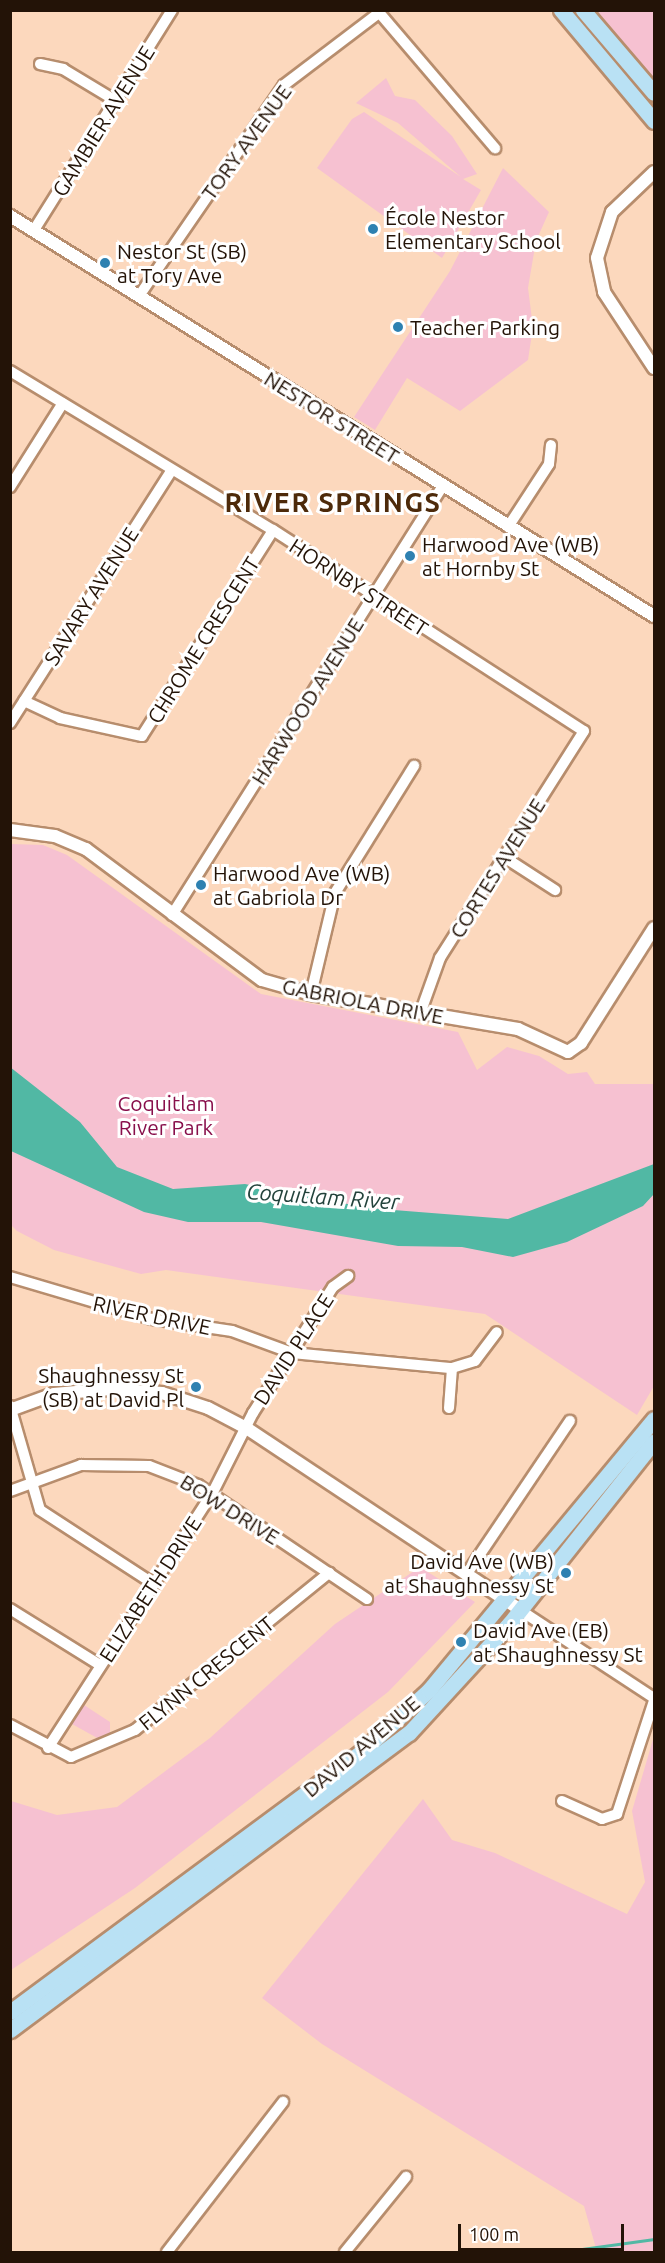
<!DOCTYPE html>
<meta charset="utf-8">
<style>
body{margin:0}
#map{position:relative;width:665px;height:2263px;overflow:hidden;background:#fcd8bd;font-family:Ubuntu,sans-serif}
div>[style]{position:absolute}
.green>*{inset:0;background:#f6c1d1}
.water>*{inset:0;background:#51b8a4}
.stream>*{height:3px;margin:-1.5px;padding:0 1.5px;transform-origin:1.5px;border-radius:1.5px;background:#51b8a4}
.roads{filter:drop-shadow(2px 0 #b78d6d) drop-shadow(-2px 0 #b78d6d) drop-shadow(0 2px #b78d6d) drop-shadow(0 -2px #b78d6d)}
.minor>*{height:10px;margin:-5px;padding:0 5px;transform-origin:5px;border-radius:5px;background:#fff}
.tertiary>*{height:12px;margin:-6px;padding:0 6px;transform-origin:6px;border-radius:6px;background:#fff}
.secondary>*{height:15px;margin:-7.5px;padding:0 7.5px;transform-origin:7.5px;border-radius:7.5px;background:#b9e1f4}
.dots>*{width:16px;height:16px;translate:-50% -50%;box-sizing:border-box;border:3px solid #fff;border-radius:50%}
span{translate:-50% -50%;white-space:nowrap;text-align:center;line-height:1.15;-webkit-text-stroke:6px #fff;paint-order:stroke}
.street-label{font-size:21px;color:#231307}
.poi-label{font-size:21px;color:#231307}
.left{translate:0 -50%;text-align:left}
.right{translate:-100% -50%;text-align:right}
.park-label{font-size:21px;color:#880f4b}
.water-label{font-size:22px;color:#23433c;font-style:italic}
.district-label{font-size:27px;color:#4d2a0a;font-weight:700;letter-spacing:1.5px}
.frame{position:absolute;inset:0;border:12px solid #231307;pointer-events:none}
.scale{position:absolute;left:458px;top:2224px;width:166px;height:27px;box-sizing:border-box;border:3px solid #231307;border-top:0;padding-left:8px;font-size:18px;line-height:21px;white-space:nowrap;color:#231307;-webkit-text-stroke:4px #fff;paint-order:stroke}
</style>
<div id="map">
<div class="green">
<div style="clip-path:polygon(597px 11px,654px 11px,654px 79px)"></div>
<div style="clip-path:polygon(386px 78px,395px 96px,415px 100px,452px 136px,477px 174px,463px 179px,481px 190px,442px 258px,317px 168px,352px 119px,364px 112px,461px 177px,398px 123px,356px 103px)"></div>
<div style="clip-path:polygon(503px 168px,549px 212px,536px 241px,528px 288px,533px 327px,528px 360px,460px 411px,407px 378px,375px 430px,354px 417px,450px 271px)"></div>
<div style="clip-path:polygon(11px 844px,43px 845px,67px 855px,261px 994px,458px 1032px,477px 1070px,507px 1047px,539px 1056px,568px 1074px,587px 1072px,595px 1084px,654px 1084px,654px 1386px,637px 1415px,485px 1314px,166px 1270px,141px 1274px,54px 1250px,17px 1231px,11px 1225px)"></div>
<div style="clip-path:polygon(420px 1567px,475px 1602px,388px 1692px,135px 1888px,11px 1970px,11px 1801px,57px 1815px,117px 1807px,210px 1738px,335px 1624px)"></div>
<div style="clip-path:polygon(84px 1705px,110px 1722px,110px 1734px,99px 1739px,72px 1724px)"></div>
<div style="clip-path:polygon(654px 1736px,654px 2252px,597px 2252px,584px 2206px,322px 2044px,262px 1998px,423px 1799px,452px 1840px,495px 1853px,627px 1914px,645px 1882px,632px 1811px)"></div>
</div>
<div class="water">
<div style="clip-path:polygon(10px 1067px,80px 1122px,117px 1167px,173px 1189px,245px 1184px,368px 1208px,508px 1219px,654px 1164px,654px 1194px,643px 1206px,567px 1242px,513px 1257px,462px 1247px,398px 1246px,261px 1222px,188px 1222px,144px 1212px,11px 1151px)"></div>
</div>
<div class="stream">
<div style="left:582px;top:2249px;width:73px;rotate:-7.9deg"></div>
</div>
<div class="roads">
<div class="minor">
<div style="left:377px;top:10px;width:182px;rotate:49.5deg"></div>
<div style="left:40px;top:64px;width:24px;rotate:12deg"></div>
<div style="left:63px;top:69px;width:62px;rotate:31.1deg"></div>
<div style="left:34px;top:230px;width:260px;rotate:-57.9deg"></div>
<div style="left:139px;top:296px;width:256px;rotate:-55.5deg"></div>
<div style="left:284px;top:85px;width:119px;rotate:-37.2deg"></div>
<div style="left:10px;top:371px;width:307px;rotate:31.2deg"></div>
<div style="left:273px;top:530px;width:370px;rotate:32.9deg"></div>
<div style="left:584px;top:731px;width:269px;rotate:122.4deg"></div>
<div style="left:440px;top:958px;width:56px;rotate:109.7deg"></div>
<div style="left:10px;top:487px;width:99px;rotate:-57.8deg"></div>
<div style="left:508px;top:527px;width:75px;rotate:-56.9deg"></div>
<div style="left:549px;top:464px;width:19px;rotate:-84deg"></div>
<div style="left:24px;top:701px;width:40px;rotate:25deg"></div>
<div style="left:60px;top:718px;width:84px;rotate:12.4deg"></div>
<div style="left:142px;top:736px;width:244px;rotate:-57.5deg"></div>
<div style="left:10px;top:723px;width:300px;rotate:-57.4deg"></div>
<div style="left:504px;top:857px;width:61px;rotate:32.9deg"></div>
<div style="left:172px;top:915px;width:506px;rotate:-57.75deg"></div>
<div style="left:311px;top:994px;width:104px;rotate:-76.6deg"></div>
<div style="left:335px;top:893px;width:150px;rotate:-58.1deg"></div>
<div style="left:10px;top:1277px;width:148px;rotate:16.5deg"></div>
<div style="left:152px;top:1319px;width:81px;rotate:8.5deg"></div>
<div style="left:232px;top:1331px;width:64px;rotate:20.1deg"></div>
<div style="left:292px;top:1353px;width:161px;rotate:5.4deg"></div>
<div style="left:452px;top:1368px;width:24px;rotate:-17deg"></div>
<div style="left:475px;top:1361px;width:36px;rotate:-53deg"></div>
<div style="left:10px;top:1406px;width:108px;rotate:73.9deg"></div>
<div style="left:40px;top:1510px;width:136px;rotate:33deg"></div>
<div style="left:449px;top:1408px;width:40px;rotate:-85.7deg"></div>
<div style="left:10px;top:1491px;width:76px;rotate:-20.1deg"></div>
<div style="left:81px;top:1465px;width:68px;rotate:0.8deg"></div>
<div style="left:149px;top:1466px;width:53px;rotate:21.2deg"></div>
<div style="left:198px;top:1485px;width:204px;rotate:34deg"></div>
<div style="left:466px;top:1575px;width:186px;rotate:-56deg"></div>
<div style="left:10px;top:1609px;width:106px;rotate:31.9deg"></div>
<div style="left:520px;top:1610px;width:160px;rotate:33.3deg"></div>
<div style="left:10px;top:1725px;width:69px;rotate:27.7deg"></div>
<div style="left:71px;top:1757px;width:69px;rotate:-22.9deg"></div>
<div style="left:135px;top:1730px;width:250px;rotate:-39deg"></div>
<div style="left:48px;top:1748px;width:302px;rotate:-57.2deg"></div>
<div style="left:212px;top:1494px;width:91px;rotate:-63.2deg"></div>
<div style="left:253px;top:1413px;width:149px;rotate:-57.6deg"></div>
<div style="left:333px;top:1287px;width:19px;rotate:-36deg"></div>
<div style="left:562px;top:1801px;width:44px;rotate:24.2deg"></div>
<div style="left:602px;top:1819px;width:16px;rotate:-18deg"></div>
<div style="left:617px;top:1814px;width:119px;rotate:-71.9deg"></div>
<div style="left:167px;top:2252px;width:190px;rotate:-52.3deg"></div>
<div style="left:345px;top:2252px;width:97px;rotate:-50.9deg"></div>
</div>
<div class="tertiary">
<div style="left:654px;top:172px;width:58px;rotate:136.4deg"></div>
<div style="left:612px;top:212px;width:48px;rotate:108.1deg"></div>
<div style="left:597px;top:258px;width:35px;rotate:78deg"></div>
<div style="left:604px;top:292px;width:91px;rotate:56.7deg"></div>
<div style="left:10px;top:216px;width:758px;rotate:31.85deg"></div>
<div style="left:10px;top:830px;width:45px;rotate:7.6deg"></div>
<div style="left:55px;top:836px;width:34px;rotate:23deg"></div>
<div style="left:86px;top:849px;width:219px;rotate:36.7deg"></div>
<div style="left:262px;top:980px;width:51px;rotate:15.9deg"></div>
<div style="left:311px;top:994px;width:210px;rotate:9.6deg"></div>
<div style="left:518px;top:1029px;width:55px;rotate:24.7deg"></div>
<div style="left:568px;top:1052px;width:16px;rotate:-35deg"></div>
<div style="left:581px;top:1043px;width:136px;rotate:-57.6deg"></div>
<div style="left:10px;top:1410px;width:47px;rotate:-20deg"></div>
<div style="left:54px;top:1394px;width:56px;rotate:-5.1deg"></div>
<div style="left:110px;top:1389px;width:52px;rotate:4.4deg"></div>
<div style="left:162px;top:1393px;width:48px;rotate:18.1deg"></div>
<div style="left:208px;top:1408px;width:45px;rotate:27.7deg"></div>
<div style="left:248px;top:1429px;width:327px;rotate:33.6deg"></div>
</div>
<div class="secondary">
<div style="left:561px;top:10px;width:145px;rotate:50deg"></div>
<div style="left:583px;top:10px;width:109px;rotate:49.5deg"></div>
<div style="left:10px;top:2012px;width:435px;rotate:-36.5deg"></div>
<div style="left:360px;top:1753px;width:93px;rotate:-42.4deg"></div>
<div style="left:429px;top:1690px;width:352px;rotate:-50.3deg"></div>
<div style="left:10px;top:2030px;width:497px;rotate:-36.7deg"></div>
<div style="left:409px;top:1733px;width:148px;rotate:-47.5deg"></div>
<div style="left:509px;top:1624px;width:233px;rotate:-51.6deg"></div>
</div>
</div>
<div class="dots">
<div style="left:373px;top:229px;background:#2e81b1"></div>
<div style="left:105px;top:263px;background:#2e81b1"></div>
<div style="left:398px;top:327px;background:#2e81b1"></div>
<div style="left:410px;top:556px;background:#2e81b1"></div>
<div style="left:201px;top:885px;background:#2e81b1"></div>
<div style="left:196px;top:1387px;background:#2e81b1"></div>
<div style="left:566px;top:1573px;background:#2e81b1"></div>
<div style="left:461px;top:1642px;background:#2e81b1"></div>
</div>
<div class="street-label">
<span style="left:103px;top:121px;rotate:-58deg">GAMBIER AVENUE</span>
<span style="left:246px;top:142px;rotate:-54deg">TORY AVENUE</span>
<span style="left:332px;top:417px;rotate:32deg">NESTOR STREET</span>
<span style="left:359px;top:587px;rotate:33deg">HORNBY STREET</span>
<span style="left:91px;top:596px;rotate:-58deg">SAVARY AVENUE</span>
<span style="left:203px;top:640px;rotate:-58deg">CHROME CRESCENT</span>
<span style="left:307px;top:701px;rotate:-58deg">HARWOOD AVENUE</span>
<span style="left:497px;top:868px;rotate:-58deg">CORTES AVENUE</span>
<span style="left:363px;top:1001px;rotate:11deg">GABRIOLA DRIVE</span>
<span style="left:152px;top:1315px;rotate:12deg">RIVER DRIVE</span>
<span style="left:293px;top:1349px;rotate:-57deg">DAVID PLACE</span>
<span style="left:230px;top:1509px;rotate:32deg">BOW DRIVE</span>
<span style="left:150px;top:1589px;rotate:-57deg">ELIZABETH DRIVE</span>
<span style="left:206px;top:1673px;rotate:-39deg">FLYNN CRESCENT</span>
<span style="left:361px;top:1746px;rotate:-40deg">DAVID AVENUE</span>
</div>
<div class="poi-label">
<span class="left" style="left:385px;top:229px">École Nestor<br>Elementary School</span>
<span class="left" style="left:117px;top:263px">Nestor St (SB)<br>at Tory Ave</span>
<span class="left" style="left:410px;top:327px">Teacher Parking</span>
<span class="left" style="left:422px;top:556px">Harwood Ave (WB)<br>at Hornby St</span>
<span class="left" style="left:213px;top:885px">Harwood Ave (WB)<br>at Gabriola Dr</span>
<span class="right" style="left:184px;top:1387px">Shaughnessy St<br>(SB) at David Pl</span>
<span class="right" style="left:554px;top:1573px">David Ave (WB)<br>at Shaughnessy St</span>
<span class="left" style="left:473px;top:1642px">David Ave (EB)<br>at Shaughnessy St</span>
</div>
<div class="park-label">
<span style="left:166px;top:1115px">Coquitlam<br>River Park</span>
</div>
<div class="water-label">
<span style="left:323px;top:1196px;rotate:4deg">Coquitlam River</span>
</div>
<div class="district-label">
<span style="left:333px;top:503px">RIVER SPRINGS</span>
</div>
<div class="frame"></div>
<div class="scale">100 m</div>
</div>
